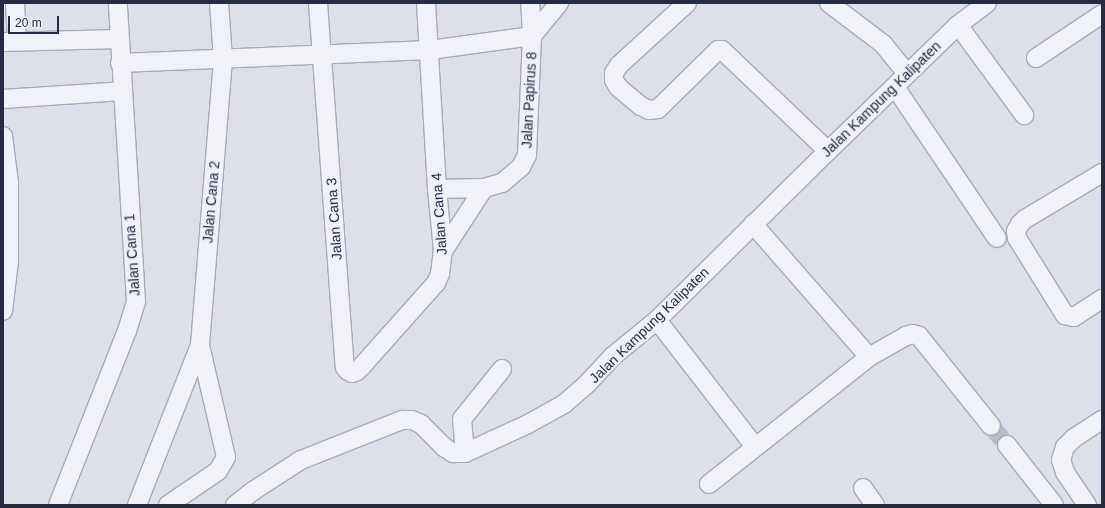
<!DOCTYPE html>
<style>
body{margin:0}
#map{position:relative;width:1105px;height:508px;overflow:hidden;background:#dee0e9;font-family:Arial,sans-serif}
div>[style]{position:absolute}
.minor-tunnel>*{height:18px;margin-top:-9px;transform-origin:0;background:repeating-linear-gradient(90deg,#b9bcc7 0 18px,transparent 0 27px)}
.roads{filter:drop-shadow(1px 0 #a7aab7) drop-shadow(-1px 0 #a7aab7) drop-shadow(0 1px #a7aab7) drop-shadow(0 -1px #a7aab7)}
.minor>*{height:18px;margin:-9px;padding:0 9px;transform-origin:9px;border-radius:9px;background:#f1f2f7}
span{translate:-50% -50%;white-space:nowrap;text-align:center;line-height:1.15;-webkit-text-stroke:4px #edeff6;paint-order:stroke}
.street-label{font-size:14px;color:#262b41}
.frame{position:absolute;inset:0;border:4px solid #262b41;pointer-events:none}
.scale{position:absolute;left:8px;top:16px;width:51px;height:18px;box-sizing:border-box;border:2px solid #262b41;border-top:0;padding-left:5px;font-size:12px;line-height:14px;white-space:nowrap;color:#262b41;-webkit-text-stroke:3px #edeff6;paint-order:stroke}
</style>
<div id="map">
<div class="minor-tunnel">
<div style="left:991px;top:426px;width:25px;rotate:50deg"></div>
</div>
<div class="roads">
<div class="minor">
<div style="left:15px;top:3px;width:38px;rotate:87deg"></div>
<div style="left:318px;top:3px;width:365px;rotate:85.8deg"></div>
<div style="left:345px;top:367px;width:4px;rotate:56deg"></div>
<div style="left:347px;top:370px;width:6px;rotate:31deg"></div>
<div style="left:352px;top:373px;width:5px;rotate:-22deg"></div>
<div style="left:357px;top:371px;width:7px;rotate:-45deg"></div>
<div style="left:362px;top:366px;width:111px;rotate:-48.3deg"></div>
<div style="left:436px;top:283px;width:10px;rotate:-66deg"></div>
<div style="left:440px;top:274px;width:23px;rotate:-83deg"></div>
<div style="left:443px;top:251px;width:62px;rotate:-95.5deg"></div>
<div style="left:437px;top:189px;width:186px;rotate:-93.4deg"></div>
<div style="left:687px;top:3px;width:92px;rotate:137.6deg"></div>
<div style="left:619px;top:65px;width:9px;rotate:122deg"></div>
<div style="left:614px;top:73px;width:7px;rotate:90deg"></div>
<div style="left:614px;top:80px;width:8px;rotate:60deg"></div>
<div style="left:618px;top:87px;width:30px;rotate:40deg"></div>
<div style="left:641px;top:106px;width:9px;rotate:27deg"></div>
<div style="left:649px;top:110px;width:9px;rotate:-6deg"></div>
<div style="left:658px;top:109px;width:84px;rotate:-44.5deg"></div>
<div style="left:718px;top:50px;width:4px"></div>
<div style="left:722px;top:50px;width:146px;rotate:43.6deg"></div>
<div style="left:829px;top:3px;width:68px;rotate:37.2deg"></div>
<div style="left:883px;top:44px;width:38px;rotate:51deg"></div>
<div style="left:958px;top:25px;width:112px;rotate:53.7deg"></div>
<div style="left:532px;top:36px;width:43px;rotate:-50.7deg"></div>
<div style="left:3px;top:42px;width:116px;rotate:-1.5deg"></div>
<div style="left:1036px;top:58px;width:79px;rotate:-33.7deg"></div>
<div style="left:120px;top:63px;width:310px;rotate:-2.4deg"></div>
<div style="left:430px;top:50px;width:103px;rotate:-7.8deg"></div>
<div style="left:895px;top:87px;width:182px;rotate:56deg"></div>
<div style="left:3px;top:99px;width:119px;rotate:-3.8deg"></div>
<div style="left:3px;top:136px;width:47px;rotate:82.7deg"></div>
<div style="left:9px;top:183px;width:78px;rotate:90deg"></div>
<div style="left:9px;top:261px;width:50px;rotate:96.8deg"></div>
<div style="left:1102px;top:173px;width:90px;rotate:149.1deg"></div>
<div style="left:1025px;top:219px;width:7px;rotate:135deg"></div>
<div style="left:1020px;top:224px;width:8px;rotate:120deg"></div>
<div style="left:1016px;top:231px;width:7px;rotate:82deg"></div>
<div style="left:1017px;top:238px;width:91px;rotate:58.1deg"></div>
<div style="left:1065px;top:315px;width:9px;rotate:13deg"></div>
<div style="left:1074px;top:317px;width:33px;rotate:-33deg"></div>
<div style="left:437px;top:189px;width:47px;rotate:-1.2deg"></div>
<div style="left:484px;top:188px;width:19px;rotate:-16deg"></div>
<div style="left:502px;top:183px;width:25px;rotate:-40deg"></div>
<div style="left:521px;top:167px;width:13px;rotate:-63deg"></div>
<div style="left:527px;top:155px;width:119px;rotate:-87.6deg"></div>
<div style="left:532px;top:36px;width:33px;rotate:-93deg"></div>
<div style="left:753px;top:224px;width:176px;rotate:48.9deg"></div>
<div style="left:443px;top:251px;width:75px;rotate:-56.9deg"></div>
<div style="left:657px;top:320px;width:160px;rotate:52.3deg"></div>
<div style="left:1007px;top:445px;width:76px;rotate:51.9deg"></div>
<div style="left:465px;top:453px;width:34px;rotate:-95deg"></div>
<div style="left:462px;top:419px;width:64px;rotate:-51.3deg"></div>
<div style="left:709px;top:484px;width:204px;rotate:-38.4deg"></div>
<div style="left:869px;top:357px;width:43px;rotate:-29.6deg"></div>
<div style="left:906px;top:336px;width:7px;rotate:-16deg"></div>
<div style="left:913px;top:334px;width:6px;rotate:18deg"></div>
<div style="left:919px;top:336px;width:115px;rotate:51.3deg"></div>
<div style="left:863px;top:488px;width:21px;rotate:55deg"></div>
<div style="left:58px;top:505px;width:187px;rotate:-68.4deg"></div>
<div style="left:127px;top:331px;width:31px;rotate:-73deg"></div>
<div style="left:136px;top:301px;width:299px;rotate:-93.5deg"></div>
<div style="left:137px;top:505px;width:172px;rotate:-68.5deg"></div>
<div style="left:168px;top:505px;width:60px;rotate:-34.2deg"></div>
<div style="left:218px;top:471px;width:16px;rotate:-60deg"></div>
<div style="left:226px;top:457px;width:115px;rotate:-103.1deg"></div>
<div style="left:200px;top:345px;width:287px;rotate:-85.4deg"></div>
<div style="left:223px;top:59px;width:56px;rotate:-94.1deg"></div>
<div style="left:235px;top:505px;width:23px;rotate:-38deg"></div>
<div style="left:253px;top:491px;width:57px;rotate:-32.9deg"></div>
<div style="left:301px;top:460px;width:109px;rotate:-21.6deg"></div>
<div style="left:402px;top:420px;width:10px"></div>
<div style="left:412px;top:420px;width:10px;rotate:24deg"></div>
<div style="left:421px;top:424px;width:33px;rotate:45deg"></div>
<div style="left:444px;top:447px;width:11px;rotate:34deg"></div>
<div style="left:453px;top:453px;width:12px"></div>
<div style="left:465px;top:453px;width:69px;rotate:-24.7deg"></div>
<div style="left:528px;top:424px;width:41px;rotate:-29.1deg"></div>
<div style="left:564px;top:404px;width:29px;rotate:-41deg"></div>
<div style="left:586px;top:385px;width:40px;rotate:-47deg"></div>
<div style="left:613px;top:356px;width:57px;rotate:-39.3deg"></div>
<div style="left:657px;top:320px;width:240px;rotate:-44.7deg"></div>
<div style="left:828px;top:151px;width:181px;rotate:-44.1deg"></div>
<div style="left:958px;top:25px;width:36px;rotate:-37deg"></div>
<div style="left:1087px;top:505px;width:40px;rotate:-124deg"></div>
<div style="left:1065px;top:472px;width:13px;rotate:-108deg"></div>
<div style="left:1061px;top:460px;width:14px;rotate:-73deg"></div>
<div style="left:1065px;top:447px;width:13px;rotate:-45deg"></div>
<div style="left:1074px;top:438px;width:33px;rotate:-33deg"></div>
</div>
</div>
<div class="street-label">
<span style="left:881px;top:99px;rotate:-44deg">Jalan Kampung Kalipaten</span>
<span style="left:529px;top:100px;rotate:-87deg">Jalan Papirus 8</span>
<span style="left:211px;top:202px;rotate:-85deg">Jalan Cana 2</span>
<span style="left:439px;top:214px;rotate:-94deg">Jalan Cana 4</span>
<span style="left:334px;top:219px;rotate:-94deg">Jalan Cana 3</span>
<span style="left:132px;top:255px;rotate:-94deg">Jalan Cana 1</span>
<span style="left:649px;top:325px;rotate:-44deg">Jalan Kampung Kalipaten</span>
</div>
<div class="frame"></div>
<div class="scale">20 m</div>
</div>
